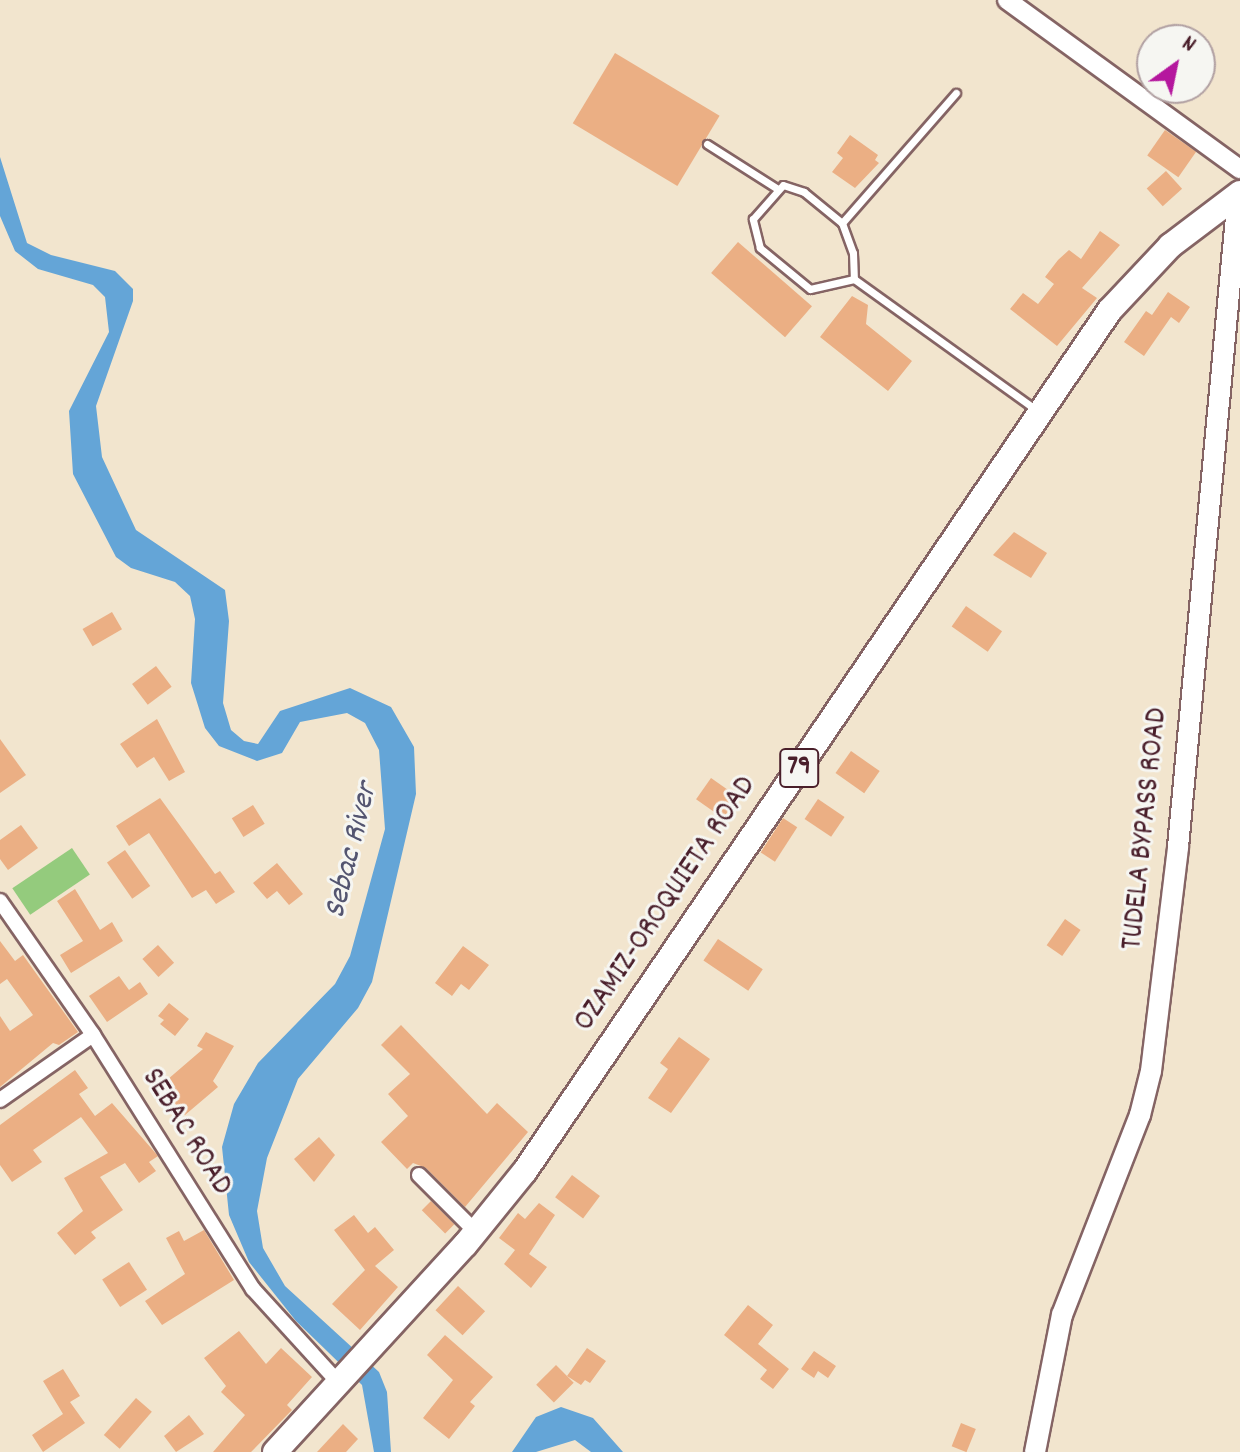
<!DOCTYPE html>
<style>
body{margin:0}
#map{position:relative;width:1240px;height:1452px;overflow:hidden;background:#f2e5ce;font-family:Dekko,sans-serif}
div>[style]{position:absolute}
.green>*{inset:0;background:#94cb7d;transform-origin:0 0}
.water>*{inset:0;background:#64a5d7}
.building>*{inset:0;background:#ebaf84;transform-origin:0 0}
.roads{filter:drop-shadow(2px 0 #856464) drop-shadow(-2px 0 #856464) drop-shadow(0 2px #856464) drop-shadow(0 -2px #856464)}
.service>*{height:7px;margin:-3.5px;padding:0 3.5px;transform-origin:3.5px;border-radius:3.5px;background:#fff}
.minor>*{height:14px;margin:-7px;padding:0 7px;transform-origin:7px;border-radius:7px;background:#fff}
.tertiary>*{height:18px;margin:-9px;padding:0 9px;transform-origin:9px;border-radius:9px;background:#fff}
.secondary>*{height:20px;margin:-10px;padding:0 10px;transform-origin:10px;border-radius:10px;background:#fff}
.trunk>*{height:24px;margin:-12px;padding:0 12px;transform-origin:12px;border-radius:12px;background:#fff}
span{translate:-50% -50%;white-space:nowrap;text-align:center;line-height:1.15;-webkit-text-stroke:6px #f6f6f2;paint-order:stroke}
.shield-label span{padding:2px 6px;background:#f6f6f2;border:2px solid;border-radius:6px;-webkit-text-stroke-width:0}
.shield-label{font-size:28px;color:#4a1f2b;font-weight:700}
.street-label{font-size:30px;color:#4a1f2b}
.water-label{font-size:32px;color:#545570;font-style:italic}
.north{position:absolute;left:1136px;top:24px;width:80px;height:80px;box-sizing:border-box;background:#f6f6f2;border:2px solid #b1a0a2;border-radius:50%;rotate:33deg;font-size:22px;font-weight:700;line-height:32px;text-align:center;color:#4a1f2b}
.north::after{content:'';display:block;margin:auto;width:28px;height:36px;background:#b5179e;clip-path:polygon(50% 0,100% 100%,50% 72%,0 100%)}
</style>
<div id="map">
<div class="green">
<div style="left:72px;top:848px;width:32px;height:72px;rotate:56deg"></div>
</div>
<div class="water">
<div style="clip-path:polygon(0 157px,27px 243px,51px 255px,115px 271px,133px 289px,133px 301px,96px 406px,102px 457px,136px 530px,225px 590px,229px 621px,223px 703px,231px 730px,244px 741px,258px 744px,280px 711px,350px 688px,391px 707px,414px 747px,416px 794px,372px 982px,358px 1008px,298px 1079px,267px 1158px,257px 1211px,263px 1248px,285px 1286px,379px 1372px,387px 1392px,391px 1452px,374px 1452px,362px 1385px,296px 1321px,249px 1262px,229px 1215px,222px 1147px,234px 1104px,258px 1063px,335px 984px,350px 956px,385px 829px,379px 750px,365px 723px,347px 713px,300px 722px,282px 753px,257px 761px,219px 746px,205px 728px,191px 683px,195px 619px,190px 596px,175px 582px,131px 568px,116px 557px,73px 474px,69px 411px,109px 332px,105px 297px,93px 285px,38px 269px,15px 251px,0 216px)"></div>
<div style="clip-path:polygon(561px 1407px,593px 1418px,623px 1452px,591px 1452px,575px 1440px,536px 1452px,512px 1452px,536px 1417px)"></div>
</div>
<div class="building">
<div style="left:615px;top:53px;width:122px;height:82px;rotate:31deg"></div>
<div style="left:1165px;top:130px;width:38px;height:31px;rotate:35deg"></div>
<div style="clip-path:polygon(850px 135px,878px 155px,875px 160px,879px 163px,855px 188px,832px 172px,843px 158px,837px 153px)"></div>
<div style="left:1166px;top:171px;width:24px;height:26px;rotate:48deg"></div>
<div style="clip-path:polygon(1100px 231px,1120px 245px,1082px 288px,1097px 298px,1057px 346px,1010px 309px,1023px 293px,1038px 304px,1054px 284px,1045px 277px,1058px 260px,1069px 250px,1081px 259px)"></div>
<div style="left:738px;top:242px;width:98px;height:41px;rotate:41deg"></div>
<div style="clip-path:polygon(1168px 292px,1190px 307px,1179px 323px,1171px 317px,1144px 356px,1124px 342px,1146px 311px,1152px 315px)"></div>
<div style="clip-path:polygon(852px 296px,868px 305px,866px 324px,912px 361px,888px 391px,820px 337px)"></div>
<div style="clip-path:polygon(1014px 532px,1047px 553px,1031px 578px,993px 555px)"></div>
<div style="left:966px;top:606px;width:44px;height:25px;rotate:35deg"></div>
<div style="left:112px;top:612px;width:20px;height:34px;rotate:60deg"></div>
<div style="left:156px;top:666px;width:26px;height:30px;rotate:53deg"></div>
<div style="clip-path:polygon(157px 719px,185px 772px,169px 781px,154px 757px,137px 768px,120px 744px)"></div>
<div style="clip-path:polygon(0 739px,26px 775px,0 793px)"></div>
<div style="left:851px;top:751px;width:35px;height:27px;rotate:35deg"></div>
<div style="left:711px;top:778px;width:33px;height:26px;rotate:35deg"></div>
<div style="clip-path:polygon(160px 798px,215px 874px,220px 871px,235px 892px,216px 904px,206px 890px,192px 898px,149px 833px,129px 846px,116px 826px)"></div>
<div style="left:818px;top:799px;width:32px;height:24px;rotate:34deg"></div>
<div style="left:253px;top:805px;width:22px;height:25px;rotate:58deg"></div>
<div style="left:783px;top:818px;width:17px;height:41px;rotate:33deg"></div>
<div style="clip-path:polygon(21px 825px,38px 848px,8px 870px,0 859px,0 840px)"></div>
<div style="left:125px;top:850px;width:44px;height:22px;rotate:55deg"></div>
<div style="clip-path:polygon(277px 863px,303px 894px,289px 905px,277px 891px,267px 899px,253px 883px)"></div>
<div style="clip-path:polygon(75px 889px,100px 930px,112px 922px,123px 941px,71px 973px,60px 955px,83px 941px,57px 901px)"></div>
<div style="left:1065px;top:919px;width:19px;height:32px;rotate:35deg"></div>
<div style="left:718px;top:939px;width:54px;height:26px;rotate:34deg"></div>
<div style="clip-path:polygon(0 941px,15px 961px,23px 955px,78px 1032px,59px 1045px,53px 1043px,0 1087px,0 1016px,10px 1031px,33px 1015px,7px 979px,0 984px)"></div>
<div style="left:158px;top:945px;width:24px;height:21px;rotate:48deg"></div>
<div style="clip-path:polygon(463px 946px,489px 965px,469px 990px,461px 984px,452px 996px,435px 983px)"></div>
<div style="clip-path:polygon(119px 976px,129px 990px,140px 982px,148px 994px,107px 1022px,89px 996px)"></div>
<div style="clip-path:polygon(169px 1003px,189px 1019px,175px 1036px,160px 1024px,164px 1020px,158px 1016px)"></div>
<div style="clip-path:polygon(401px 1025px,487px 1114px,497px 1103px,528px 1132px,465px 1207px,426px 1168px,413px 1163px,407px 1169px,381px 1142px,408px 1116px,388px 1094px,410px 1074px,381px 1045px)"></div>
<div style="clip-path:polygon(206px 1032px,234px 1046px,213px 1081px,218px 1087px,185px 1115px,160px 1086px,203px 1049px,197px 1046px)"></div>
<div style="clip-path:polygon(679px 1037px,710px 1059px,671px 1113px,648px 1098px,668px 1069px,660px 1063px)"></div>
<div style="clip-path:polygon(75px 1070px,88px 1088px,79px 1094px,95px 1116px,112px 1103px,158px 1156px,149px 1162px,156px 1171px,139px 1183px,125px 1163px,100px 1177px,123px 1210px,91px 1232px,96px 1238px,75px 1255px,57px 1233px,83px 1211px,64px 1178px,108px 1153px,81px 1117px,33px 1150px,42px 1162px,12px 1182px,0 1165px,0 1125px)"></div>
<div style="clip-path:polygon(319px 1137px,335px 1155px,314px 1182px,294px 1159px)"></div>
<div style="left:572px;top:1175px;width:35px;height:28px;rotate:37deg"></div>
<div style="left:431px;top:1201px;width:33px;height:13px;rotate:45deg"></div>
<div style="clip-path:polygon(539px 1203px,555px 1215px,529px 1254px,547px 1267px,531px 1288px,504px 1264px,515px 1250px,499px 1238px,518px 1213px,525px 1219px)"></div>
<div style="clip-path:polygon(354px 1215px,368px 1233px,375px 1227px,394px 1250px,375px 1266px,398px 1287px,360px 1330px,332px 1304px,365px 1270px,334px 1230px)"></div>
<div style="clip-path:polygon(204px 1230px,234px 1280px,162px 1325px,145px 1301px,185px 1274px,166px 1238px,179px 1231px,184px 1241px)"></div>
<div style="left:129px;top:1262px;width:33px;height:32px;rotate:57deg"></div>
<div style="left:458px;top:1286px;width:37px;height:33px;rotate:43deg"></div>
<div style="clip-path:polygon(748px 1305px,773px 1325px,758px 1344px,789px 1369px,773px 1389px,760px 1379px,767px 1370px,724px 1335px)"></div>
<div style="clip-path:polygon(239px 1331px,266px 1364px,281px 1348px,312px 1377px,287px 1405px,292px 1410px,251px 1452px,213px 1452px,245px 1415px,221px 1392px,226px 1386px,204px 1358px)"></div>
<div style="clip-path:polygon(445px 1335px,493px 1377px,470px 1402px,475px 1406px,449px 1439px,423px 1418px,453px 1380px,427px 1355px)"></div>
<div style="clip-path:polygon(587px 1348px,606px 1361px,590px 1383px,585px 1380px,581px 1385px,567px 1376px)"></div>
<div style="clip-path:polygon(814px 1351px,836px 1366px,828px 1378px,818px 1371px,814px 1378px,801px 1369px)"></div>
<div style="left:556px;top:1365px;width:25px;height:28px;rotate:45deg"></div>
<div style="clip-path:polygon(63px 1369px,80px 1396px,70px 1402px,85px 1423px,43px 1452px,32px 1435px,63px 1414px,43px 1381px)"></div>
<div style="left:136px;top:1398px;width:21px;height:49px;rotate:41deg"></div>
<div style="clip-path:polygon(189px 1415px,204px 1434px,176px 1452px,164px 1436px)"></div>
<div style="left:961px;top:1423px;width:16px;height:25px;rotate:22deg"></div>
<div style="clip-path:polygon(343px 1424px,358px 1439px,346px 1452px,317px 1452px)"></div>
</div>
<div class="roads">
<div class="service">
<div style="left:707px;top:144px;width:82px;rotate:32.5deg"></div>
<div style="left:783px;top:185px;width:22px;rotate:18deg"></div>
<div style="left:804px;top:192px;width:49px;rotate:39.2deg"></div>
<div style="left:842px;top:223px;width:32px;rotate:70deg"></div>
<div style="left:853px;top:253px;width:26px;rotate:88deg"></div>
<div style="left:854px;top:279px;width:45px;rotate:167.2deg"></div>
<div style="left:810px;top:289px;width:65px;rotate:-140.6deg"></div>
<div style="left:760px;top:248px;width:30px;rotate:-104deg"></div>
<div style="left:753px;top:219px;width:45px;rotate:-48.6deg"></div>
<div style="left:842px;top:223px;width:173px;rotate:-48.8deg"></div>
<div style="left:854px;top:279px;width:226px;rotate:35.7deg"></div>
</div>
<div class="minor">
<div style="left:0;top:901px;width:163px;rotate:55.2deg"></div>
<div style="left:93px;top:1035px;width:300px;rotate:57.8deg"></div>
<div style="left:253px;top:1289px;width:126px;rotate:47.6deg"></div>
<div style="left:0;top:1100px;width:113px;rotate:-35deg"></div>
<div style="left:419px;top:1175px;width:81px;rotate:45deg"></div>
</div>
<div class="tertiary">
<div style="left:1007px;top:0;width:288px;rotate:36deg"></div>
</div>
<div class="secondary">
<div style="left:1035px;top:1452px;width:140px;rotate:-78.9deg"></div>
<div style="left:1062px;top:1315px;width:215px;rotate:-68.7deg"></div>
<div style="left:1140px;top:1115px;width:45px;rotate:-76deg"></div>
<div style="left:1151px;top:1071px;width:226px;rotate:-83.1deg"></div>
<div style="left:1178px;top:847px;width:655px;rotate:-84.74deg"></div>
</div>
<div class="trunk">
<div style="left:275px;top:1452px;width:281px;rotate:-47.5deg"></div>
<div style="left:465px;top:1245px;width:95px;rotate:-51deg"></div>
<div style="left:525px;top:1171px;width:1041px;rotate:-55.81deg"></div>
<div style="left:1110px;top:310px;width:88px;rotate:-46.8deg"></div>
<div style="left:1170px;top:246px;width:88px;rotate:-37.1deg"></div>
</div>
</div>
<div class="shield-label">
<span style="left:799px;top:768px">79</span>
</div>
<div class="street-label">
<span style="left:1147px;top:829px;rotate:-84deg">TUDELA BYPASS ROAD</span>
<span style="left:667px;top:905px;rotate:-56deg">OZAMIZ-OROQUIETA ROAD</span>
<span style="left:185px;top:1133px;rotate:58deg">SEBAC ROAD</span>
</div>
<div class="water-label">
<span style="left:353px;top:851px;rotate:-76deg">Sebac River</span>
</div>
<div class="north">N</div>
</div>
